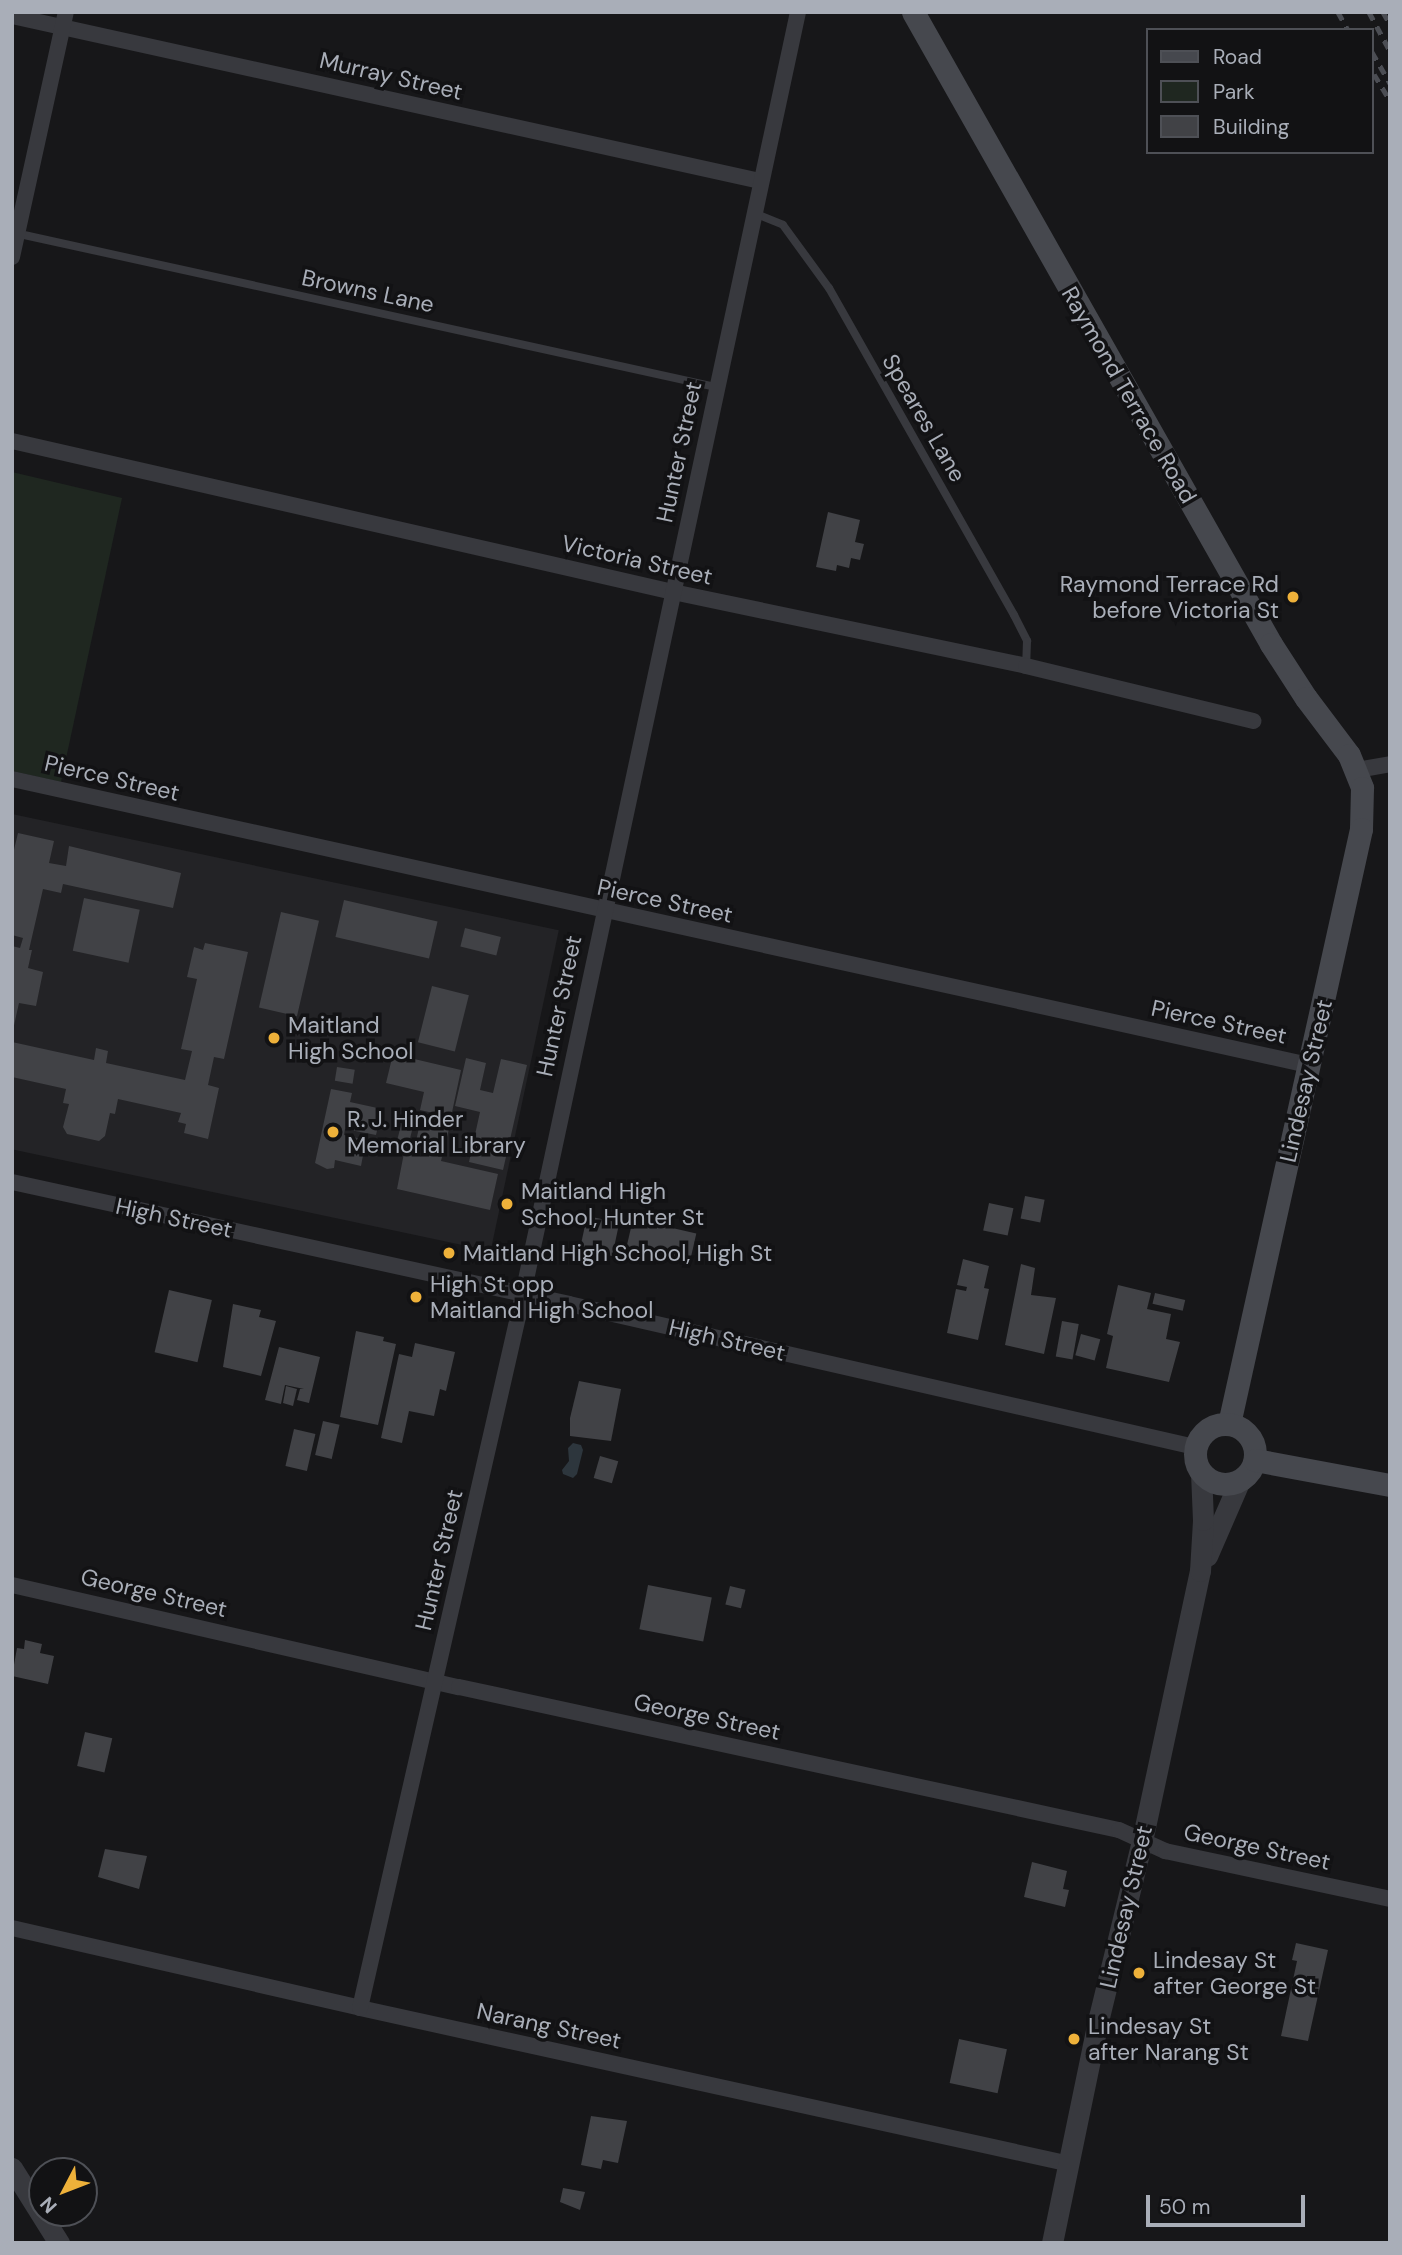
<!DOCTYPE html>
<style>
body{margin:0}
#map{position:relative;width:1402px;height:2255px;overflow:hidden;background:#171719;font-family:"DM Sans",sans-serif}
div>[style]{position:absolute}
.built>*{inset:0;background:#232326;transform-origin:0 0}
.green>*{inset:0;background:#1f2720}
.water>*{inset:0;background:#2d363d}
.building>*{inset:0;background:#414246;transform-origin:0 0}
.service>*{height:8px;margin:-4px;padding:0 4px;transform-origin:4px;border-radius:4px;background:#38393e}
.minor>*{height:16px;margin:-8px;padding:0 8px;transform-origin:8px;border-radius:8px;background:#38393e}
.tertiary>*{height:21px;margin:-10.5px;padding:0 10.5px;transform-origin:10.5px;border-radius:10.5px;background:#38393e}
.secondary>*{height:23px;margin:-11.5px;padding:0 11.5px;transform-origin:11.5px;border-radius:11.5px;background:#46484e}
.secondary>.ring{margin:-11.5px;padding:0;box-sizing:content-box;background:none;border:23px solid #46484e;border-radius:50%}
.rail>*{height:5px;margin-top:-2.5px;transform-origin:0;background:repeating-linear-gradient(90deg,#4b4d53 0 9px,transparent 0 16px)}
.dots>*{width:19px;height:19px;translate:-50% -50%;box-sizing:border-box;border:4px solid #121214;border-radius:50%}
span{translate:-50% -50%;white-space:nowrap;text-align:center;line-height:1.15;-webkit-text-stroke:7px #121214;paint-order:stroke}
.street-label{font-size:23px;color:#a9aeb8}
.poi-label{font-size:23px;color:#a9aeb8}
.right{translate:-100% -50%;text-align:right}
.left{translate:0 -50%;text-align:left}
.frame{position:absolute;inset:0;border:14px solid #a9aeb8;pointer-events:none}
.legend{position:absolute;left:1146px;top:28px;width:228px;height:126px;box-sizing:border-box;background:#121214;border:2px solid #4e5056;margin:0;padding:9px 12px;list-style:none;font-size:21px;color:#a9aeb8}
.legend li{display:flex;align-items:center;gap:14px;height:35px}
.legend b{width:35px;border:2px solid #4e5056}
.north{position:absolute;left:28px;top:2157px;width:70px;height:70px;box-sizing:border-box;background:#121214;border:2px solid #4e5056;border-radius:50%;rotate:228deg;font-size:19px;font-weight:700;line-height:28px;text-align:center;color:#a9aeb8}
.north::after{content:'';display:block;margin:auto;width:24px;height:32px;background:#eeb13a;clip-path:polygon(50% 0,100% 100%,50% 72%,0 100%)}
.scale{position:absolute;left:1146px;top:2195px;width:159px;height:32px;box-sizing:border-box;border:4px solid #a9aeb8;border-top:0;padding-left:9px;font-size:21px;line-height:24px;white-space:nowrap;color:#a9aeb8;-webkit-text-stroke:5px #121214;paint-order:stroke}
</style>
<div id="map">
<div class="built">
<div style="left:12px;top:814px;width:559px;height:328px;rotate:12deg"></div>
</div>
<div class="green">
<div style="clip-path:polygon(12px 472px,122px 498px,61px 782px,12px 771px)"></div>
</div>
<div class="water">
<div style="clip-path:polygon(573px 1443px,581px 1445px,583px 1450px,577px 1474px,573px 1478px,563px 1474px,562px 1470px,569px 1461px,568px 1448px)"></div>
</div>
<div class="building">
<div style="clip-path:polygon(828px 512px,860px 520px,855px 542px,864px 544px,860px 560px,851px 558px,849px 568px,837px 565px,836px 571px,816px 567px)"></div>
<div style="clip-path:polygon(18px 833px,54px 841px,49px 863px,66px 866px,69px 846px,181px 873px,173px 908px,63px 884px,61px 893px,43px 889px,29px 950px,32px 950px,28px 968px,43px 972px,36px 1006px,19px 1003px,13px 1030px,12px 946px,20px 948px,23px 938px,12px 935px,12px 858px)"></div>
<div style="left:84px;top:898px;width:57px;height:54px;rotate:12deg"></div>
<div style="left:344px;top:900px;width:96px;height:38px;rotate:13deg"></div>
<div style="left:281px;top:912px;width:39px;height:98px;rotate:13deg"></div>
<div style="left:465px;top:928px;width:37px;height:19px;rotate:14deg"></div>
<div style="clip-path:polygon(205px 943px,248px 952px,224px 1059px,214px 1057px,208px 1085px,219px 1088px,208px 1139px,184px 1133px,186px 1124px,178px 1122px,181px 1113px,118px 1099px,115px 1114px,110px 1113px,105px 1136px,99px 1141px,67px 1134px,63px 1127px,69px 1104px,63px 1103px,66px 1089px,12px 1077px,12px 1042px,94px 1060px,96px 1048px,108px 1051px,106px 1063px,185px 1080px,192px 1051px,181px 1049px,197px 979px,187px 977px,194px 947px,203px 950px)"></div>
<div style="left:432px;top:986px;width:38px;height:58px;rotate:14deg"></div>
<div style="clip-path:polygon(393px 1054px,461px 1070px,451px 1117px,420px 1110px,424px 1092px,386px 1083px)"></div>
<div style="clip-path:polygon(466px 1058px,486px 1063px,480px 1090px,493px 1093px,501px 1059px,527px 1065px,503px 1170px,469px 1162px,480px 1112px,455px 1106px)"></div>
<div style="left:337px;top:1067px;width:18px;height:14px;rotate:9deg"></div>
<div style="clip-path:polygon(331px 1089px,352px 1093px,350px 1102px,382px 1109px,376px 1135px,345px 1129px,344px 1135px,366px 1140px,361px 1166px,335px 1160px,334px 1168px,327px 1169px,315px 1163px)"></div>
<div style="left:402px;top:1121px;width:12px;height:25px;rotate:14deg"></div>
<div style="clip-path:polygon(420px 1123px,449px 1129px,441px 1161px,498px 1174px,490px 1210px,397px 1189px,404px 1153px,413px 1155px)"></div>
<div style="left:1025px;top:1196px;width:20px;height:23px;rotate:11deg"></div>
<div style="left:989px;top:1203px;width:25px;height:28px;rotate:12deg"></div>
<div style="left:587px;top:1216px;width:33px;height:34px;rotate:12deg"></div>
<div style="left:633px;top:1219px;width:65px;height:28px;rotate:13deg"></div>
<div style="clip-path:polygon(963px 1259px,989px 1266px,984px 1288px,989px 1289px,978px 1340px,947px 1333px,956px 1289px,966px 1291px,967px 1287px,957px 1285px)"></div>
<div style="clip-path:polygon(1021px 1264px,1035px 1268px,1031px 1295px,1056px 1298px,1044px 1354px,1005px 1345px)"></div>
<div style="clip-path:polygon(1118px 1285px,1151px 1293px,1147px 1309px,1171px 1314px,1166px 1339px,1180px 1342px,1169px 1382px,1106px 1368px,1113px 1336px,1107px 1334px)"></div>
<div style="left:169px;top:1290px;width:44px;height:64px;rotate:13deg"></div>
<div style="left:1155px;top:1293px;width:31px;height:11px;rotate:13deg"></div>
<div style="clip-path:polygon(233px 1304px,261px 1310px,259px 1317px,276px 1321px,261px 1376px,223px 1367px)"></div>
<div style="left:1062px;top:1321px;width:17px;height:36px;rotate:10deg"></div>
<div style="clip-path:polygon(356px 1331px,384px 1337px,383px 1341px,396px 1344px,378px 1425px,340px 1417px)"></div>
<div style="left:1081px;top:1334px;width:20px;height:22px;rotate:15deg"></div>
<div style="clip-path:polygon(415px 1343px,455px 1352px,446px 1391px,440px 1389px,434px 1416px,409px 1411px,402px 1443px,381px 1438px,399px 1354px,412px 1357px)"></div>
<div style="clip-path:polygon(279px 1347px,320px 1357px,309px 1403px,297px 1400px,300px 1389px,304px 1389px,285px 1385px,281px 1404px,265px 1400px)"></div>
<div style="clip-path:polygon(579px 1381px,621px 1389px,611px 1441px,570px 1436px,570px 1418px)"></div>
<div style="clip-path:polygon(286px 1386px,297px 1389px,293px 1406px,283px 1403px)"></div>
<div style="left:323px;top:1421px;width:17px;height:35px;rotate:13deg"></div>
<div style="left:294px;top:1429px;width:22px;height:38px;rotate:13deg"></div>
<div style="left:600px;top:1456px;width:19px;height:23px;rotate:16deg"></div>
<div style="left:648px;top:1585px;width:65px;height:45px;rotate:11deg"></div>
<div style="left:730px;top:1586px;width:16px;height:19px;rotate:14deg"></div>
<div style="clip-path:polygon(25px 1640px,42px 1644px,40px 1653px,54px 1656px,48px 1684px,12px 1676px,17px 1648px,24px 1649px)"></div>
<div style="left:85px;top:1732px;width:28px;height:35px;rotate:13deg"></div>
<div style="clip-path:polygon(105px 1849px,147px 1856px,139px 1889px,98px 1877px)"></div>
<div style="clip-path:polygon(1032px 1862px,1067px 1871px,1063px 1889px,1069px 1890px,1065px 1907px,1024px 1897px)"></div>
<div style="clip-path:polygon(1296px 1943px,1328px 1950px,1308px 2041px,1281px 2036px,1297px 1961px,1292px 1960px)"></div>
<div style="left:959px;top:2039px;width:49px;height:45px;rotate:12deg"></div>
<div style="clip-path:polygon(591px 2116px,627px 2121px,618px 2163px,603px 2160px,601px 2169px,581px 2165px)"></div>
<div style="clip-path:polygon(563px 2188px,585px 2192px,580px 2210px,560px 2202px)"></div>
</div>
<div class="service">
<div style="left:754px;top:213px;width:31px;rotate:22deg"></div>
<div style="left:783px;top:225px;width:78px;rotate:53.9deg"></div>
<div style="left:829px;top:288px;width:376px;rotate:60.5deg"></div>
<div style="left:1014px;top:615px;width:29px;rotate:63deg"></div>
<div style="left:1027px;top:641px;width:25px;rotate:92deg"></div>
<div style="left:15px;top:233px;width:718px;rotate:12.39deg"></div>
</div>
<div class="minor">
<div style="left:12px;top:16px;width:766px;rotate:12.44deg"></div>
<div style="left:12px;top:257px;width:251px;rotate:-77.6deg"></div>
<div style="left:12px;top:441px;width:678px;rotate:12.87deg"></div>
<div style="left:673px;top:592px;width:361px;rotate:11.8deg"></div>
<div style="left:1026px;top:666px;width:234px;rotate:13.6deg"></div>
<div style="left:1357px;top:770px;width:34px;rotate:-10deg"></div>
<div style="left:12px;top:779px;width:1328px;rotate:12.44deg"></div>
<div style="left:12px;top:1182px;width:570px;rotate:12.35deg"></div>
<div style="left:569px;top:1304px;width:642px;rotate:12.87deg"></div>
<div style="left:12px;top:1585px;width:458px;rotate:12.9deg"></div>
<div style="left:459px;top:1687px;width:675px;rotate:12.23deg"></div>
<div style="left:1119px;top:1830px;width:51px;rotate:24.5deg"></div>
<div style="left:1165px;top:1851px;width:230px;rotate:12deg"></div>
<div style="left:12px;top:1928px;width:357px;rotate:12.9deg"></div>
<div style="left:360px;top:2008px;width:727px;rotate:12.39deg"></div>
<div style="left:360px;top:2008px;width:709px;rotate:-77.12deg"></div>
<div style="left:518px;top:1317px;width:1335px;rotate:-77.89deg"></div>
</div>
<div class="tertiary">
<div style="left:1207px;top:1556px;width:83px;rotate:-66.5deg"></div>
<div style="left:12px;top:2168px;width:89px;rotate:57.9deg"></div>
<div style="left:1052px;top:2243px;width:231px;rotate:-78.3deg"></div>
<div style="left:1099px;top:2017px;width:181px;rotate:-76.3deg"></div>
<div style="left:1142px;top:1841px;width:276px;rotate:-77.9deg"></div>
<div style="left:1200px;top:1571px;width:51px;rotate:-86.6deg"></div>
<div style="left:1203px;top:1520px;width:48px;rotate:-92.4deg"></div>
</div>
<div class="secondary">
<div style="left:913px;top:12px;width:726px;rotate:60.47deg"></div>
<div style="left:1271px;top:644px;width:64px;rotate:57.1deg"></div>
<div style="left:1306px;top:698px;width:71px;rotate:53deg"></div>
<div style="left:1349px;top:755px;width:35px;rotate:68deg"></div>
<div style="left:1362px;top:788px;width:41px;rotate:91.4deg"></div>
<div style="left:1361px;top:829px;width:609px;rotate:102.51deg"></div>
<div class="ring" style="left:1195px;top:1424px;width:37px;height:37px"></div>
<div style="left:1255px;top:1460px;width:137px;rotate:10.5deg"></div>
</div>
<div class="rail">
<div style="left:1338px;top:12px;width:21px;rotate:61deg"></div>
<div style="left:1369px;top:12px;width:44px;rotate:61.7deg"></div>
<div style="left:1383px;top:12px;width:14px;rotate:60deg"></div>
<div style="left:1372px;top:52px;width:36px;rotate:60deg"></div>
<div style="left:1374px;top:74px;width:31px;rotate:59deg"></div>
</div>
<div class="dots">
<div style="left:1293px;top:597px;background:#eeb13a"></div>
<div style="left:274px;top:1038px;background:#eeb13a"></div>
<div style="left:333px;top:1132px;background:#eeb13a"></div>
<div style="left:507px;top:1204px;background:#eeb13a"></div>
<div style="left:449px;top:1253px;background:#eeb13a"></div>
<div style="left:416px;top:1297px;background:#eeb13a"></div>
<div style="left:1139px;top:1973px;background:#eeb13a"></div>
<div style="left:1074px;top:2039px;background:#eeb13a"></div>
</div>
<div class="street-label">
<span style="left:391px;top:76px;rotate:13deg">Murray Street</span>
<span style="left:368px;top:291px;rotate:12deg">Browns Lane</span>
<span style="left:1129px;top:395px;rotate:60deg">Raymond Terrace Road</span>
<span style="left:924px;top:418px;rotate:60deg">Speares Lane</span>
<span style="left:679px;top:452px;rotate:-78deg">Hunter Street</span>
<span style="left:637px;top:560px;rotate:13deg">Victoria Street</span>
<span style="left:112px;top:778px;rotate:13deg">Pierce Street</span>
<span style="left:665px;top:901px;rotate:12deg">Pierce Street</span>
<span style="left:559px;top:1006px;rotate:-78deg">Hunter Street</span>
<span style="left:1219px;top:1022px;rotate:12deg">Pierce Street</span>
<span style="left:1306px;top:1081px;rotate:-77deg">Lindesay Street</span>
<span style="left:174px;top:1218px;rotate:12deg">High Street</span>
<span style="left:727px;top:1340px;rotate:13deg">High Street</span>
<span style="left:439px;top:1560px;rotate:-77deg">Hunter Street</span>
<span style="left:154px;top:1593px;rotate:13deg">George Street</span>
<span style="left:707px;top:1717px;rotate:12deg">George Street</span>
<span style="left:1257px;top:1847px;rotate:12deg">George Street</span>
<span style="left:1126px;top:1907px;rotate:-77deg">Lindesay Street</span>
<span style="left:549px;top:2026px;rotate:12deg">Narang Street</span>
</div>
<div class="poi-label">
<span class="right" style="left:1279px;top:597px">Raymond Terrace Rd<br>before Victoria St</span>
<span class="left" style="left:288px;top:1038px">Maitland<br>High School</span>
<span class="left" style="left:347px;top:1132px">R. J. Hinder<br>Memorial Library</span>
<span class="left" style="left:521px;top:1204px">Maitland High<br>School, Hunter St</span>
<span class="left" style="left:463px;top:1253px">Maitland High School, High St</span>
<span class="left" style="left:430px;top:1297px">High St opp<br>Maitland High School</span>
<span class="left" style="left:1153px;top:1973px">Lindesay St<br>after George St</span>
<span class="left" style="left:1088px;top:2039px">Lindesay St<br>after Narang St</span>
</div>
<div class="frame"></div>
<ul class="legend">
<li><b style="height:9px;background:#46484e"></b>Road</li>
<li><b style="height:19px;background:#1f2720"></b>Park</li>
<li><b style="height:19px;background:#414246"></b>Building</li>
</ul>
<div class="north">N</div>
<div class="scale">50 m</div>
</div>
